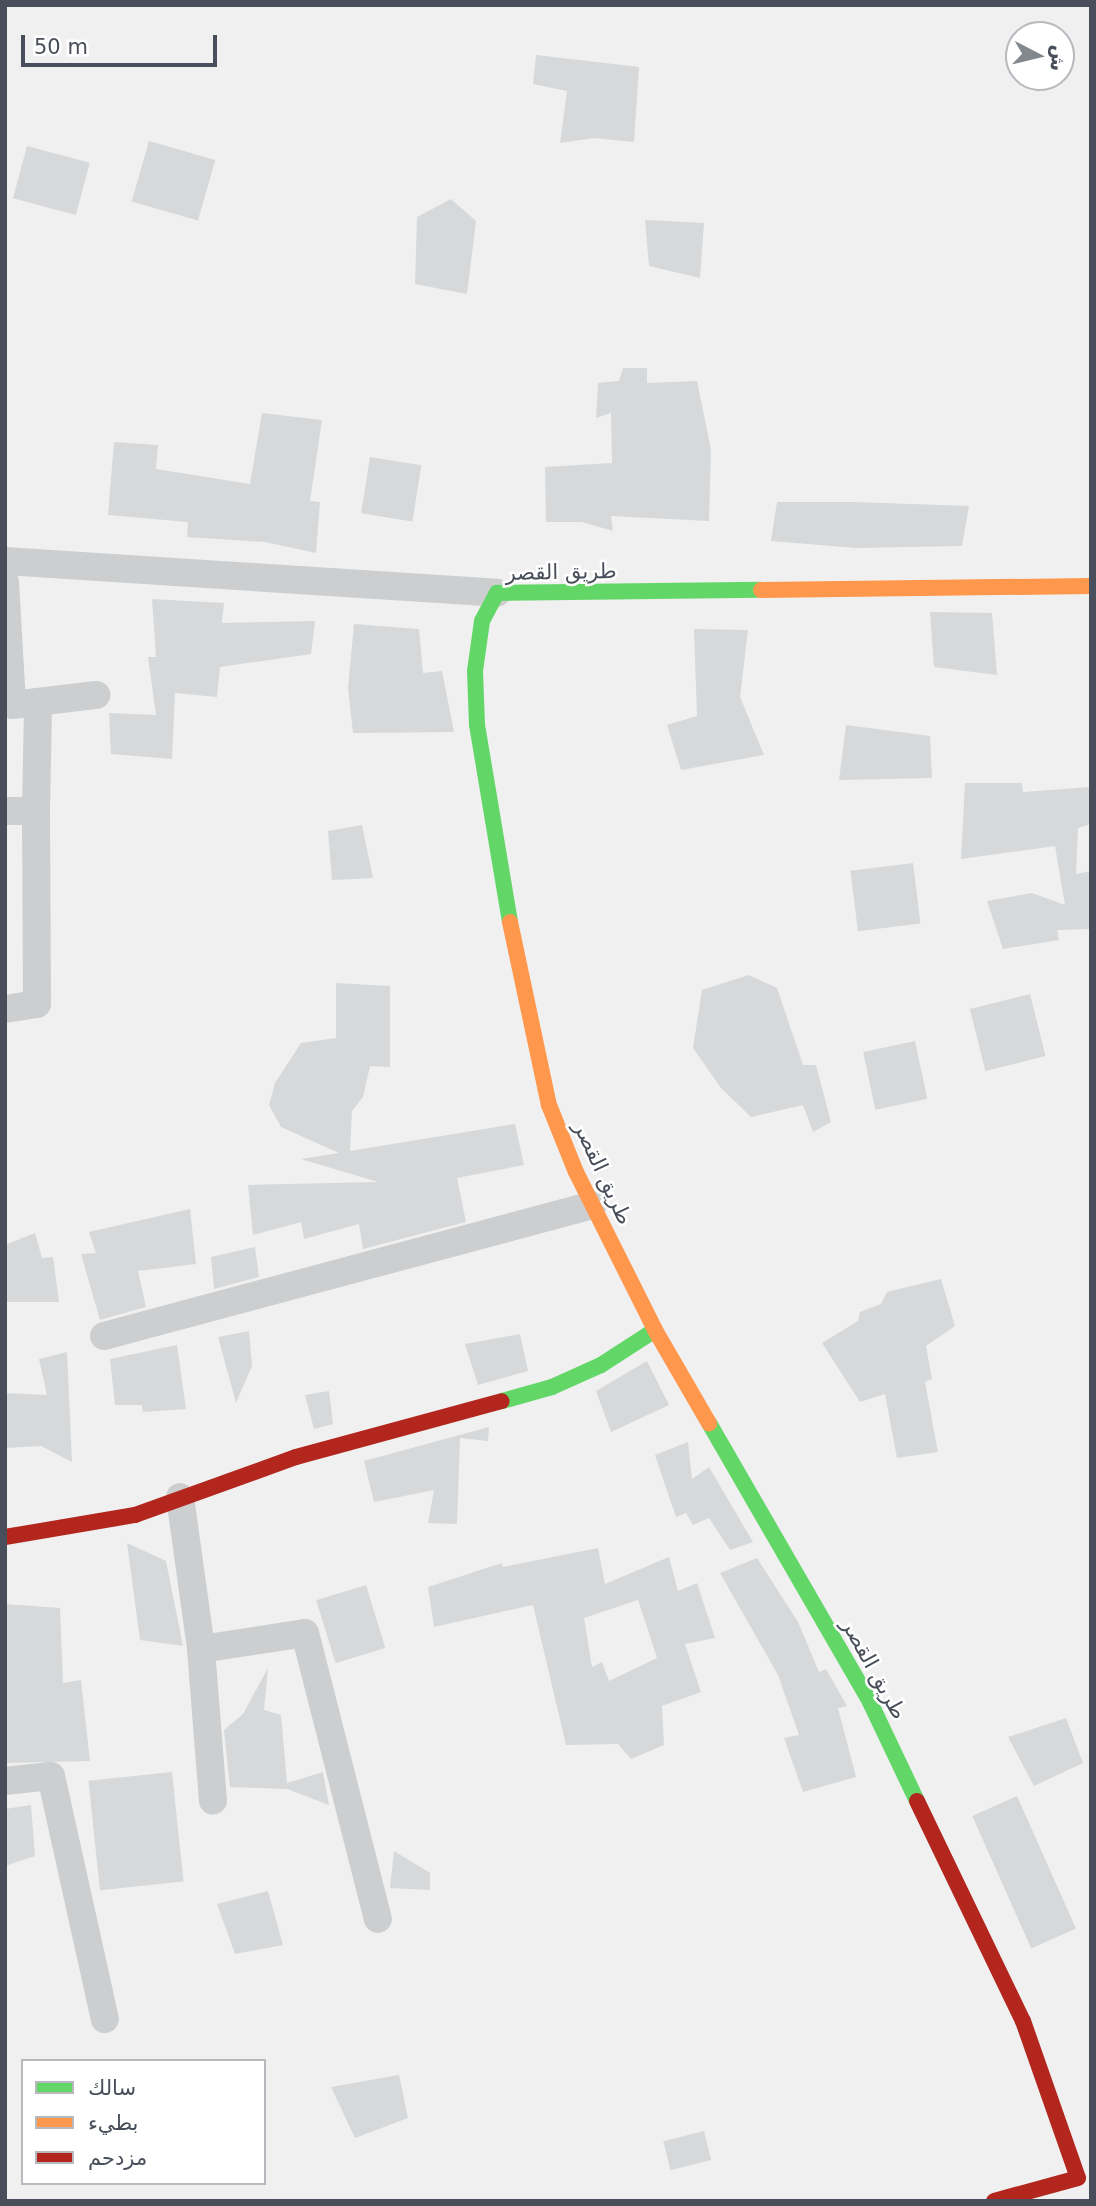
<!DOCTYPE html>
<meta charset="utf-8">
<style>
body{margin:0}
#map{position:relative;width:1096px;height:2206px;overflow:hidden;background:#f0f0f0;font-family:"DejaVu Sans",Vazirmatn,sans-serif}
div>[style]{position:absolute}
.building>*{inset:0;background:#d7d8da;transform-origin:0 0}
.street>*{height:28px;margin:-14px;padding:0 14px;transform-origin:14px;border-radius:14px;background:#ccced0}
.fast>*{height:16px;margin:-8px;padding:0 8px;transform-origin:8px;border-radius:8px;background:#63d668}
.slow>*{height:16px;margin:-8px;padding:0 8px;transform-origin:8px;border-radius:8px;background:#ff974d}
.jam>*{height:16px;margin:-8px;padding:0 8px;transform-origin:8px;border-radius:8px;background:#b3261e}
span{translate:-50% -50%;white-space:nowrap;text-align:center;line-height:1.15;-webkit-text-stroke:5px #fff;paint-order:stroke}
.street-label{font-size:21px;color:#494f5a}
.frame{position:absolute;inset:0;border:7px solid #494f5a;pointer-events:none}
.legend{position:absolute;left:21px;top:2059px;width:245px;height:126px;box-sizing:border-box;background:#fff;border:2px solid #b6b9bd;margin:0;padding:9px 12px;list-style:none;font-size:21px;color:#494f5a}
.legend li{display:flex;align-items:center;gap:14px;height:35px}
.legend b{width:35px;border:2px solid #b6b9bd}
.north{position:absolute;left:1005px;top:21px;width:70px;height:70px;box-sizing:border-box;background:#fff;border:2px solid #b6b9bd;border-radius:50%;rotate:97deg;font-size:19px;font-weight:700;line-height:28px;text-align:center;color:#494f5a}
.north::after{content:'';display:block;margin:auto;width:24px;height:32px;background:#83878e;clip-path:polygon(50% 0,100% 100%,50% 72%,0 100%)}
.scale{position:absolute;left:21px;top:35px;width:196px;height:32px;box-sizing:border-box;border:4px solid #494f5a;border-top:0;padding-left:9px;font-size:21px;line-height:24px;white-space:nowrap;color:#494f5a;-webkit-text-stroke:5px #fff;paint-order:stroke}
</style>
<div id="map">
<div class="building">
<div style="clip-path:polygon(536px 55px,639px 67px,634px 142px,594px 138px,560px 143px,567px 91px,533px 84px)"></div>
<div style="left:149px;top:141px;width:69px;height:63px;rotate:16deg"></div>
<div style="left:27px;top:146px;width:65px;height:54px;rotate:15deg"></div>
<div style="clip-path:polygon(451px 199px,476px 221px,467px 294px,415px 284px,417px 217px)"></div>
<div style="clip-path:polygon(645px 220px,704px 223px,700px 278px,649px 266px)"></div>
<div style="clip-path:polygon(623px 368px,647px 368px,647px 383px,697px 381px,711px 450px,709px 521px,611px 516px,613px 531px,582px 522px,546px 522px,545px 467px,612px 463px,611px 413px,596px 418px,598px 383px,619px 381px)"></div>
<div style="clip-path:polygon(262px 413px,322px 420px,310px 501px,320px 502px,316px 553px,265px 542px,187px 537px,188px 522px,108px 515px,114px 442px,158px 445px,156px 469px,250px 484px)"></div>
<div style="left:370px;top:457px;width:52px;height:57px;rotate:9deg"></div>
<div style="clip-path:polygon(777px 502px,854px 502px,969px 506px,962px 546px,856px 548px,771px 541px)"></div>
<div style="clip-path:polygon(152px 599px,224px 603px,222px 623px,315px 621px,311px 654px,220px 667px,217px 697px,175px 693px,172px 759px,111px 754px,109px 713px,156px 715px,148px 657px,156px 657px)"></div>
<div style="clip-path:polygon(930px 612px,992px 613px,997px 675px,934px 667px)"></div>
<div style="clip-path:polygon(354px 624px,419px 629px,423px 673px,442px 671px,454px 732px,353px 733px,348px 688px)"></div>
<div style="clip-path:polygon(694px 629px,748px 630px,740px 697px,764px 755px,681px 770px,667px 725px,697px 716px)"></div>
<div style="clip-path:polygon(846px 725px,930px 736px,932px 778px,839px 780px)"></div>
<div style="clip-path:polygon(965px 783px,1022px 783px,1023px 792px,1091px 787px,1091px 824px,1078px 828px,1076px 874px,1091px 871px,1091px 929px,1057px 930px,1059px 940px,1003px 949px,987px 901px,1032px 893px,1065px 905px,1055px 846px,961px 859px)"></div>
<div style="clip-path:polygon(362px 825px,373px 878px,332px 880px,328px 831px)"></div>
<div style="left:913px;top:863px;width:61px;height:63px;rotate:83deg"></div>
<div style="clip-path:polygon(749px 975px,777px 988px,803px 1065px,816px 1065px,831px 1122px,813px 1132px,803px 1105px,751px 1117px,721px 1088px,693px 1048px,702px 990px)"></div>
<div style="clip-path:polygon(336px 983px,390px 986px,390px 1067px,370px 1066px,363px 1097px,352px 1111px,350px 1151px,515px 1124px,524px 1165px,457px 1178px,466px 1222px,363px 1249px,359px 1224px,304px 1239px,301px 1222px,253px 1235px,248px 1185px,378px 1182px,301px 1159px,339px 1153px,281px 1127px,269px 1105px,275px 1083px,301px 1043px,336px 1038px)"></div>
<div style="left:1030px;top:994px;width:64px;height:62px;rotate:76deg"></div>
<div style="left:915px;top:1041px;width:59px;height:53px;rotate:78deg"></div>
<div style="clip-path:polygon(190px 1209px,196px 1264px,138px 1271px,146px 1307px,100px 1320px,81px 1254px,96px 1253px,89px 1232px)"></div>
<div style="clip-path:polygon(35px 1233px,42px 1258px,53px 1257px,59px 1302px,5px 1302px,5px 1245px)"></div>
<div style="clip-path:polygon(255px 1247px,259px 1277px,214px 1289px,211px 1257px)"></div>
<div style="clip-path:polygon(941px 1279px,955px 1326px,926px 1346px,932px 1379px,925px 1382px,938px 1452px,897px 1458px,885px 1394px,860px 1402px,822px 1343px,858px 1321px,860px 1312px,881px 1304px,887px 1292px)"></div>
<div style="clip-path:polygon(249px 1331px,252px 1366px,236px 1403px,218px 1337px)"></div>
<div style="clip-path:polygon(520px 1334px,528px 1371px,478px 1385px,465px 1344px)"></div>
<div style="clip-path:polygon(177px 1345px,186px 1409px,143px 1412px,142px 1405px,115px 1405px,110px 1359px)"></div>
<div style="clip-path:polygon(67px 1352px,72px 1462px,41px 1446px,5px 1448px,5px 1393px,47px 1395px,39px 1359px)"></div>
<div style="clip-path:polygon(647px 1361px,669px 1405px,611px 1432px,596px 1391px)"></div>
<div style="clip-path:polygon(329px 1391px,333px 1424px,314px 1429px,305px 1395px)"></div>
<div style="clip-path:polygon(489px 1427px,488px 1441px,460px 1438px,457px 1524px,428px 1523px,434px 1490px,374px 1502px,364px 1461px)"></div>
<div style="clip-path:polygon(688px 1442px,692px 1479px,709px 1467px,753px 1542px,730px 1550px,709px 1518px,693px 1525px,686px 1513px,676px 1517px,655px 1455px)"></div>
<div style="clip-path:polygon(127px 1543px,166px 1561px,183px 1646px,140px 1640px)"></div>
<div style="clip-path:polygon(evenodd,598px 1548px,605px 1584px,669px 1557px,678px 1591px,697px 1583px,715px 1638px,685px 1644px,701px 1692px,662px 1706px,664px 1745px,631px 1759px,618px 1744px,566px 1745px,533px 1605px,434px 1627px,428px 1587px,502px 1563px,503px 1567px,598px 1548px,638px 1600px,657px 1658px,609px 1681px,602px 1662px,592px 1667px,584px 1618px,638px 1600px)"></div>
<div style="clip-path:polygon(757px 1558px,798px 1622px,819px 1672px,826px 1669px,847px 1706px,838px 1708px,856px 1777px,803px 1792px,784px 1738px,799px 1735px,778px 1675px,720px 1573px)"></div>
<div style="left:366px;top:1585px;width:66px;height:52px;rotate:73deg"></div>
<div style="clip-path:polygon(5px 1604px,60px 1608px,63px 1683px,81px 1680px,90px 1761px,5px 1763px)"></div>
<div style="clip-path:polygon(268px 1668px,264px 1710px,281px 1715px,287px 1783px,323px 1772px,329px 1805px,287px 1789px,230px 1787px,224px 1730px,243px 1714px)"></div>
<div style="clip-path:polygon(1066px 1718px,1083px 1763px,1034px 1786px,1008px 1737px)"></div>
<div style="left:172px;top:1772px;width:110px;height:84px;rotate:84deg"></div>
<div style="left:1017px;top:1796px;width:145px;height:49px;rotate:66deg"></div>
<div style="clip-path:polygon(31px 1805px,35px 1856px,5px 1866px,5px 1809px)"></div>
<div style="clip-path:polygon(394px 1851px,430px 1873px,430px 1890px,390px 1888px)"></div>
<div style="clip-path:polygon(268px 1891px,283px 1945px,235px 1954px,217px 1904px)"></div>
<div style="clip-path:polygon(399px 2075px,408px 2118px,355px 2138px,331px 2087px)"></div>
<div style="left:704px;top:2131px;width:30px;height:42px;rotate:76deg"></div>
</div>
<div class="street">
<div style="left:5px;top:561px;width:493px;rotate:3.7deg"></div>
<div style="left:5px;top:582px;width:123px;rotate:86.7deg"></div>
<div style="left:12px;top:705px;width:85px;rotate:-6.8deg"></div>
<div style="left:5px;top:811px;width:31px"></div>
<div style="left:36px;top:811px;width:109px;rotate:-88.9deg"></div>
<div style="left:5px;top:1009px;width:32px;rotate:-9deg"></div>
<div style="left:37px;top:1004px;width:193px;rotate:-90.3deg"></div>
<div style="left:104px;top:1336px;width:506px;rotate:-15deg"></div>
<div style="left:180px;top:1497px;width:153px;rotate:82.1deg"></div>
<div style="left:201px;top:1649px;width:152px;rotate:85.5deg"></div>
<div style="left:201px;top:1649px;width:105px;rotate:-8.7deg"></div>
<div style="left:305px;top:1633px;width:295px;rotate:75.7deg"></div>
<div style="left:5px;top:1781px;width:46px;rotate:-6.2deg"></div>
<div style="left:51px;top:1776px;width:249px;rotate:77.5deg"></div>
</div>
<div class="fast">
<div style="left:510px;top:922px;width:200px;rotate:-99.5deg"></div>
<div style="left:477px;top:725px;width:54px;rotate:-92.1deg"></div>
<div style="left:475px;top:671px;width:50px;rotate:-82deg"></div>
<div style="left:482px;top:621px;width:32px;rotate:-62deg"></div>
<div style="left:497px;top:593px;width:264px;rotate:-0.7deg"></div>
<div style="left:502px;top:1401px;width:52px;rotate:-15.6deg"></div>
<div style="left:552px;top:1387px;width:54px;rotate:-24.2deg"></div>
<div style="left:601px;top:1365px;width:64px;rotate:-32.9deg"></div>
<div style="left:709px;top:1423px;width:322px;rotate:60deg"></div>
<div style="left:870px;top:1702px;width:110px;rotate:64.6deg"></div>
</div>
<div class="slow">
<div style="left:761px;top:590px;width:330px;rotate:-0.7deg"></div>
<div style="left:510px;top:922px;width:187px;rotate:78deg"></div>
<div style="left:549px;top:1105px;width:72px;rotate:68.1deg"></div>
<div style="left:576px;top:1172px;width:177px;rotate:63.4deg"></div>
<div style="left:655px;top:1330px;width:108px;rotate:59.9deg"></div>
</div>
<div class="jam">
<div style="left:5px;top:1537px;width:132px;rotate:-9.6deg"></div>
<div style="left:135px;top:1515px;width:171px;rotate:-19.8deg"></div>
<div style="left:296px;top:1457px;width:213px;rotate:-15.2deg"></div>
<div style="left:917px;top:1801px;width:244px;rotate:64.3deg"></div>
<div style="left:1023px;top:2021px;width:166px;rotate:70.7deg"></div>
<div style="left:1078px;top:2178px;width:87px;rotate:164.7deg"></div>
</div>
<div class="street-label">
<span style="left:561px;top:572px;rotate:-1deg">طريق القصر</span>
<span style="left:603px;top:1173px;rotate:65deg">طريق القصر</span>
<span style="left:874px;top:1669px;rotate:61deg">طريق القصر</span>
</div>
<div class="frame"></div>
<ul class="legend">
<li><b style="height:9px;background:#63d668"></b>سالك</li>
<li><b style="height:9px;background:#ff974d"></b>بطيء</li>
<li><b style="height:9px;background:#b3261e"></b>مزدحم</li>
</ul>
<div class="north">ش</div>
<div class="scale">50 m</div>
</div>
